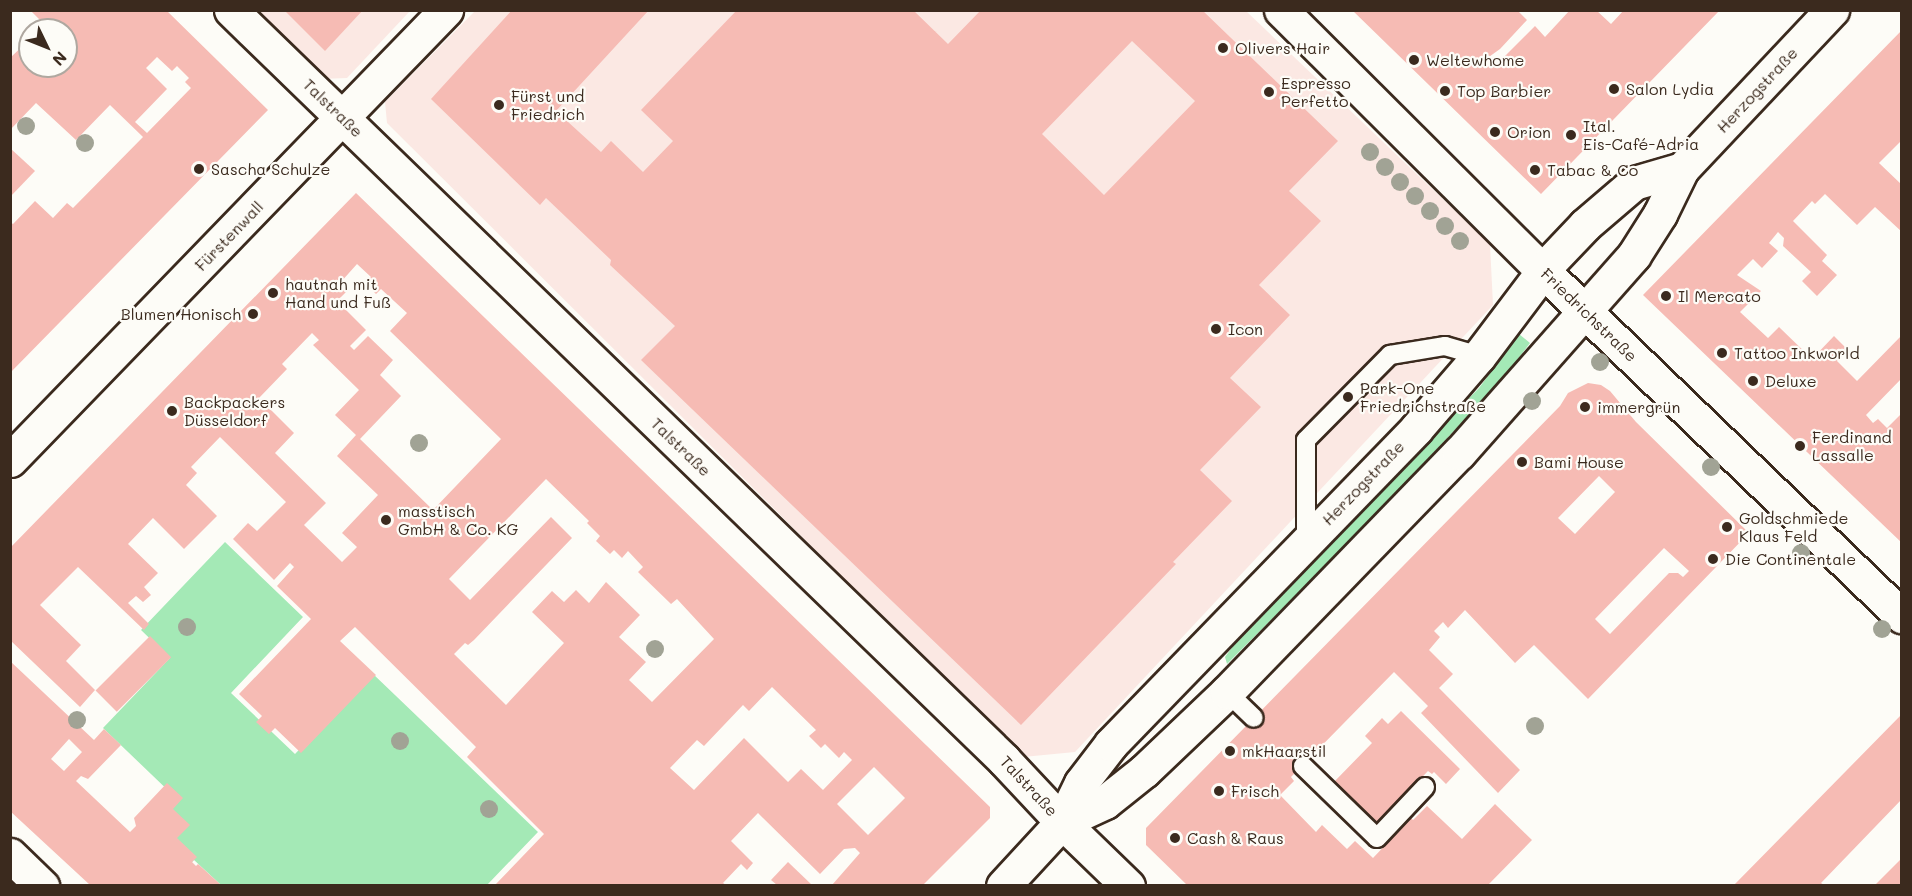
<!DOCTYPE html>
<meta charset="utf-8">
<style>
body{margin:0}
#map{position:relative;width:1912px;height:896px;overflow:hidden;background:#fdfcf7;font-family:Mali,sans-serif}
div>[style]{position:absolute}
.built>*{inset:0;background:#fbe8e3}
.green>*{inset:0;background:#a4e9b6}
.building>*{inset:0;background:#f6bbb4;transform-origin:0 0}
.roads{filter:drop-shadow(2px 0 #3b2a1e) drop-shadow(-2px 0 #3b2a1e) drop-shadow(0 2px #3b2a1e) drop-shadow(0 -2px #3b2a1e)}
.lane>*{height:18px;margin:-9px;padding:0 9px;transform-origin:9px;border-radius:9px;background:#fdfcf7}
.street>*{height:33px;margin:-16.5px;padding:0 16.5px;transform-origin:16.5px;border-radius:16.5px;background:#fdfcf7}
.secondary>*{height:33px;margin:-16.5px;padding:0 16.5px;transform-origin:16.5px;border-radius:16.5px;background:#fdfcf7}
.primary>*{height:33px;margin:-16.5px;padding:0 16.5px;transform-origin:16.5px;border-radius:16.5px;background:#fdfcf7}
.trees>*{width:18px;height:18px;margin:-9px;border-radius:50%;background:#a1a395}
.dots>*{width:16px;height:16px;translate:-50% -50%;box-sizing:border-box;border:3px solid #fdfcf7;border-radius:50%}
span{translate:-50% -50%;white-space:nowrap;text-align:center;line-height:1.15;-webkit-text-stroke:4.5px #fdfcf7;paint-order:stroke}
.poi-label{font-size:16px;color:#3b2a1e}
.left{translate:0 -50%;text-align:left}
.right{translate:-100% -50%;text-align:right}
.street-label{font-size:16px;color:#3b2a1e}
.frame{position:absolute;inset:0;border:12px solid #3b2a1e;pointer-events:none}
.north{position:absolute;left:18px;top:18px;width:60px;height:60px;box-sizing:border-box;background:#fdfcf7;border:2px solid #afa8a0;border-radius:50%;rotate:133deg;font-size:16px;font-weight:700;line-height:24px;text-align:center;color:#3b2a1e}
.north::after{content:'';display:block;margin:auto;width:21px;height:27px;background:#3b2a1e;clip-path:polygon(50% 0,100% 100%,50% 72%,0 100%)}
</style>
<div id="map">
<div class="built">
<div style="clip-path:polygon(261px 11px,410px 11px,347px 78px,320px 79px,261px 22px)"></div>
<div style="clip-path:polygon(475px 11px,1246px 11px,1490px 244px,1493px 305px,1075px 752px,1023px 757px,387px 123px,385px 102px)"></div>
</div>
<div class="green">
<div style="clip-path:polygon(1519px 334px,1530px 343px,1502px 380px,1349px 542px,1227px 664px,1225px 657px,1249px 624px,1479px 388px)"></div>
<div style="clip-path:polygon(225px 542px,303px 617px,231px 693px,295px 754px,372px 673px,538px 832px,487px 885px,221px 885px,194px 860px,179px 875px,166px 808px,176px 798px,103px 728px,170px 658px,141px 630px)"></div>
</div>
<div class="building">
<div style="clip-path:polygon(evenodd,30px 10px,166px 10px,268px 110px,10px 373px,10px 222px,13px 224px,35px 201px,53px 218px,67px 203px,73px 208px,143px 137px,110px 105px,76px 140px,36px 103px,10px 130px,10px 58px,30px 39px,30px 66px,66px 66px,66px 30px,38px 30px,44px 24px,30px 10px,157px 57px,172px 71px,177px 66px,189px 78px,185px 82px,191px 88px,147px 133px,135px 122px,167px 89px,146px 68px,157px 57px)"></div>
<div style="clip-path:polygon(284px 10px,363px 10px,325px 51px)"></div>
<div style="clip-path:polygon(evenodd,512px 10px,649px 10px,556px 111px,601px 152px,611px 141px,643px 172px,673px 141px,641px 110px,737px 10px,913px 10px,948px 44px,981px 10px,1202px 10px,1338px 141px,1289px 191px,1321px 221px,1259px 285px,1290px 315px,1230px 378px,1261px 407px,1200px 470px,1232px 501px,1173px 562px,1176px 564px,1021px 725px,641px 360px,675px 326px,610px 265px,611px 260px,546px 198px,540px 205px,431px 99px,512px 10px,1132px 41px,1195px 101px,1104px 195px,1042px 134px,1132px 41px)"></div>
<div style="clip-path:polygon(1352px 10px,1517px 10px,1527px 20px,1500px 49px,1486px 59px,1495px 67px,1502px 64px,1504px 57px,1535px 26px,1545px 37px,1570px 10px,1596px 10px,1611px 24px,1624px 10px,1720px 10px,1541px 194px)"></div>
<div style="clip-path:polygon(1902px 30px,1902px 140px,1879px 163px,1902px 185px,1902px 232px,1875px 207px,1857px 225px,1825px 194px,1815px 204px,1812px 201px,1793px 221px,1827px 255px,1822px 261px,1837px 275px,1817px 296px,1802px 281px,1811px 272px,1783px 246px,1784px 238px,1778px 232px,1769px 243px,1778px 251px,1762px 268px,1753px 259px,1737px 275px,1761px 291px,1740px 312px,1768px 338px,1779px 327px,1812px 359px,1834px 336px,1848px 350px,1837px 361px,1857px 381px,1902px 335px,1902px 378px,1866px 415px,1873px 423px,1878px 419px,1887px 428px,1902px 413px,1902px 543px,1643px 295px)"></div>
<div style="clip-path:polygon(10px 148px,35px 171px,10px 197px)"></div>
<div style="clip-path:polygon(evenodd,356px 193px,990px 807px,990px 818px,923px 885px,832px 885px,860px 853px,855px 848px,844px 849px,820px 874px,758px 813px,731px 841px,753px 863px,747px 870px,741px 864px,723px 883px,726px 885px,495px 885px,544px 834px,467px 757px,476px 747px,355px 627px,340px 641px,376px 675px,301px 753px,275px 728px,269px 734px,256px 722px,262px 716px,239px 694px,311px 619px,277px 586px,294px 567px,290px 563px,274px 580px,233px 539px,248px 523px,257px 531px,286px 502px,220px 437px,191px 467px,197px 473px,186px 485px,217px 516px,184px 549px,153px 518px,128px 544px,158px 573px,144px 587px,151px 595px,143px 602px,136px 596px,128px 603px,149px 624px,144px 630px,78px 567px,40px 605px,81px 645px,66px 661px,95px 690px,80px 707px,10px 640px,10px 548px,356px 193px,357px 264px,371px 277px,365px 283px,376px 294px,381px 289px,407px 313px,390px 331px,501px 439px,433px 510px,360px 439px,401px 396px,380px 375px,393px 360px,368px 336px,354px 350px,350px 346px,366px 330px,337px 301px,348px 290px,340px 283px,357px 264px,356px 193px,312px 333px,319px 340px,313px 345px,359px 390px,335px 415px,356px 435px,337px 456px,378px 495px,342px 533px,357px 547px,342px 562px,304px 525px,326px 503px,275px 453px,294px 433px,259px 398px,287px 369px,282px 364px,312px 333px,356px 193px,546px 479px,589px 521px,587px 523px,600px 536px,596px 541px,610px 554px,614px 550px,622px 558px,628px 551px,643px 567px,638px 572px,671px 604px,677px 599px,714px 639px,652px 702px,629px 680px,646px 662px,619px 637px,640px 615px,606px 582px,589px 603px,576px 590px,564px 602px,552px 591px,532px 612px,564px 643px,506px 705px,454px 654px,465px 643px,468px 645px,474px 640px,572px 538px,551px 517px,470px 600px,449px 579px,546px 479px,356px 193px,772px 687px,816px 730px,809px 736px,821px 748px,825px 744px,839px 758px,844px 752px,852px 760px,823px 790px,801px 769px,788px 782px,744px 738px,694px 790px,670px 768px,697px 740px,704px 746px,743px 705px,749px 711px,772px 687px,356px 193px,874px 767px,905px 798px,868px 835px,837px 804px,874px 767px)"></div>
<div style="clip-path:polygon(evenodd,1588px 383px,1601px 385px,1610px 391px,1636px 422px,1749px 533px,1588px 699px,1534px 645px,1515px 663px,1465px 610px,1448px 628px,1443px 622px,1434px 631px,1440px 637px,1429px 650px,1453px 674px,1439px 688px,1520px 770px,1498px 793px,1421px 713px,1428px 706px,1394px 672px,1291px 777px,1294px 781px,1280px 795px,1316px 832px,1322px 825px,1347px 849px,1355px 841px,1373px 858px,1411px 818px,1413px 820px,1427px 806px,1462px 839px,1495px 804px,1532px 840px,1488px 885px,1187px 885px,1146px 845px,1146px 828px,1560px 406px,1568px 393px,1588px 383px,1599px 476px,1615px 492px,1575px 534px,1558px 518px,1599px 476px,1588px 383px,1664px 548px,1689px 571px,1683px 577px,1678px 573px,1669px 573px,1610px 634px,1595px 619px,1664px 548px)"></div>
<div style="left:150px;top:636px;width:30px;height:77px;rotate:45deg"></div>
<div style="clip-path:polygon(evenodd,10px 661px,94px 740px,104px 729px,121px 745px,88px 779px,81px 776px,76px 781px,130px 832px,136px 826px,134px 818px,167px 783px,183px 798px,173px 809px,190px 825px,177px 838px,197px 857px,192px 862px,196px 866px,198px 864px,221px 885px,90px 885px,10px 811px,10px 661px,69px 739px,82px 752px,64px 771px,51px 759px,69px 739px)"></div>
<div style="clip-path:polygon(1401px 711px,1460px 769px,1446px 784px,1434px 772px,1432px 774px,1428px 771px,1376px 825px,1333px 783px,1372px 743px,1365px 736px,1382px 718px,1388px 724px)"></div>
<div style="clip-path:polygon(1902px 714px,1902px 799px,1821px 883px,1824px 885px,1734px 885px)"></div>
<div style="clip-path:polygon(1902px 858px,1902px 885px,1875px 885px)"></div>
<div style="clip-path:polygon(788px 862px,812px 885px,777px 885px,771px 880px)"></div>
</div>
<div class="roads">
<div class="lane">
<div style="left:1306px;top:542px;width:102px;rotate:-90deg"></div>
<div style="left:1306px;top:440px;width:120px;rotate:-45.3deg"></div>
<div style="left:1390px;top:355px;width:56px;rotate:-9.3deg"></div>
<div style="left:1445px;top:346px;width:35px;rotate:16deg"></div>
<div style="left:1227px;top:692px;width:37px;rotate:44deg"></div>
<div style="left:1303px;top:766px;width:103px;rotate:44.2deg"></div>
<div style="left:1377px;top:838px;width:70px;rotate:-46.7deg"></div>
</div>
<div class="street">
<div style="left:231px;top:10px;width:1077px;rotate:44.13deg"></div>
<div style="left:1004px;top:760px;width:85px;rotate:46.9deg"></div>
<div style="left:1062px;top:822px;width:92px;rotate:44.1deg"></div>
<div style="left:10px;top:855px;width:45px;rotate:44.1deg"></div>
</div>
<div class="secondary">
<div style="left:1281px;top:10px;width:370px;rotate:44.9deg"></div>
<div style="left:1543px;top:271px;width:498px;rotate:43.9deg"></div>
<div style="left:10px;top:460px;width:627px;rotate:-45.91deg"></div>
</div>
<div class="primary">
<div style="left:1062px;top:822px;width:47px;rotate:-24.9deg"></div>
<div style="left:1105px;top:802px;width:50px;rotate:-38.5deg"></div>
<div style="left:1144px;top:771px;width:115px;rotate:-43.6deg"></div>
<div style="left:1227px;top:692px;width:333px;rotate:-45.9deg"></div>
<div style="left:1459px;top:453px;width:264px;rotate:-48.5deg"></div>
<div style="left:1634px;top:255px;width:49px;rotate:-57.6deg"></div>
<div style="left:1660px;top:214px;width:50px;rotate:-63.9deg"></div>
<div style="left:1682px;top:169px;width:219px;rotate:-46.7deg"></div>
<div style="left:1003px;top:886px;width:87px;rotate:-47.3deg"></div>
<div style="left:1062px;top:822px;width:43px;rotate:-64deg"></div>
<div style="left:1081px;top:783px;width:49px;rotate:-52.4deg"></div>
<div style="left:1111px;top:744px;width:438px;rotate:-45.9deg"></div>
<div style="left:1416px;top:429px;width:96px;rotate:-49.2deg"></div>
<div style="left:1479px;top:356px;width:116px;rotate:-53deg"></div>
<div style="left:1549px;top:263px;width:52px;rotate:-46.5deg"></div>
<div style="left:1585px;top:225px;width:65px;rotate:-40.6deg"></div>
<div style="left:1634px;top:183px;width:50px;rotate:-16.3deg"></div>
</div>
</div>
<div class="trees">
<div style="left:26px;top:126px"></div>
<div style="left:85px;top:143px"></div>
<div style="left:1370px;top:152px"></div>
<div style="left:1385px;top:167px"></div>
<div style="left:1400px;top:182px"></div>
<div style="left:1415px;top:196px"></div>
<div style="left:1430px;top:211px"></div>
<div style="left:1445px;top:226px"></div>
<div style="left:1460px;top:241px"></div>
<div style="left:1600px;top:362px"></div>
<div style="left:1532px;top:401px"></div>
<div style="left:419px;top:443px"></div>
<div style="left:1711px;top:467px"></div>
<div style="left:1801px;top:553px"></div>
<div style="left:187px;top:627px"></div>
<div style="left:1882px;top:629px"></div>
<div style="left:655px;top:649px"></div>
<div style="left:77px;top:720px"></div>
<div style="left:1535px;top:726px"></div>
<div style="left:400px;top:741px"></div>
<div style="left:489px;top:809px"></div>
</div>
<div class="dots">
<div style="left:1223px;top:48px;background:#3b2a1e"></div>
<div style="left:1414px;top:60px;background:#3b2a1e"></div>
<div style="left:1614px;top:89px;background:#3b2a1e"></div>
<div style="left:1445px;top:91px;background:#3b2a1e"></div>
<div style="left:1269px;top:92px;background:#3b2a1e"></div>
<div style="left:499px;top:105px;background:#3b2a1e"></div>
<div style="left:1495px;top:132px;background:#3b2a1e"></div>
<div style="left:1571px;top:135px;background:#3b2a1e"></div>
<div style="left:199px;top:169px;background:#3b2a1e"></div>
<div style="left:1535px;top:170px;background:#3b2a1e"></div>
<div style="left:273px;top:293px;background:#3b2a1e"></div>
<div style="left:1666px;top:296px;background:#3b2a1e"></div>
<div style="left:253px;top:314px;background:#3b2a1e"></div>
<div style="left:1216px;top:329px;background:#3b2a1e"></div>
<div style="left:1722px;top:353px;background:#3b2a1e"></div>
<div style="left:1753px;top:381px;background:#3b2a1e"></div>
<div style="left:1348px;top:397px;background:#3b2a1e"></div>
<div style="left:1585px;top:407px;background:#3b2a1e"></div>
<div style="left:172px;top:411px;background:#3b2a1e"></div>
<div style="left:1800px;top:446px;background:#3b2a1e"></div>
<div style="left:1522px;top:462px;background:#3b2a1e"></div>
<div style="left:386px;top:520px;background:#3b2a1e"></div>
<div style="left:1727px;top:527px;background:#3b2a1e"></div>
<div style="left:1713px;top:559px;background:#3b2a1e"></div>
<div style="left:1230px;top:751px;background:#3b2a1e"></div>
<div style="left:1219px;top:791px;background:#3b2a1e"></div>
<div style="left:1175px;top:838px;background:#3b2a1e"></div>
</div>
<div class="poi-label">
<span class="left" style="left:1235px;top:48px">Olivers Hair</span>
<span class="left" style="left:1426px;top:60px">Weltewhome</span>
<span class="left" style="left:1281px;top:92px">Espresso<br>Perfetto</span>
<span class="left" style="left:1626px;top:89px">Salon Lydia</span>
<span class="left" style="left:1457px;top:91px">Top Barbier</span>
<span class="left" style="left:511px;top:105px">Fürst und<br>Friedrich</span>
<span class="left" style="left:1583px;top:135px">Ital.<br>Eis-Café-Adria</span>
<span class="left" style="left:1507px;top:132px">Orion</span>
<span class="left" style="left:211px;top:169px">Sascha Schulze</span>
<span class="left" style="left:1547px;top:170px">Tabac &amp; Co</span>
<span class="left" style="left:285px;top:293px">hautnah mit<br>Hand und Fuß</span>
<span class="left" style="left:1678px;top:296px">Il Mercato</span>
<span class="right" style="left:241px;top:314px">Blumen Honisch</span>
<span class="left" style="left:1228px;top:329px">Icon</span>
<span class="left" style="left:1734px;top:353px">Tattoo Inkworld</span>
<span class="left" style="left:1765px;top:381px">Deluxe</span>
<span class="left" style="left:1360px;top:397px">Park-One<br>Friedrichstraße</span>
<span class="left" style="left:184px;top:411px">Backpackers<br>Düsseldorf</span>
<span class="left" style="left:1597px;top:407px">immergrün</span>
<span class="left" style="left:1812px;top:446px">Ferdinand<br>Lassalle</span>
<span class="left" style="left:1534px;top:462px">Bami House</span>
<span class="left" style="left:398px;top:520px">masstisch<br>GmbH &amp; Co. KG</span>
<span class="left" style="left:1739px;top:527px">Goldschmiede<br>Klaus Feld</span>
<span class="left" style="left:1725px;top:559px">Die Continentale</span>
<span class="left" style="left:1242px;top:751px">mkHaarstil</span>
<span class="left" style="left:1231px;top:791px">Frisch</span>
<span class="left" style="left:1187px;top:838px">Cash &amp; Raus</span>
</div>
<div class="street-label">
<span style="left:1757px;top:90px;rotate:-47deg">Herzogstraße</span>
<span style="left:333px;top:108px;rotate:44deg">Talstraße</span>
<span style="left:229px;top:236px;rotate:-46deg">Fürstenwall</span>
<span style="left:1589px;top:315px;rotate:44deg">Friedrichstraße</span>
<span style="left:681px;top:447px;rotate:44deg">Talstraße</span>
<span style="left:1363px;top:483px;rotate:-46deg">Herzogstraße</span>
<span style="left:1029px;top:786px;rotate:47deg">Talstraße</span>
</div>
<div class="frame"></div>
<div class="north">N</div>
</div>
